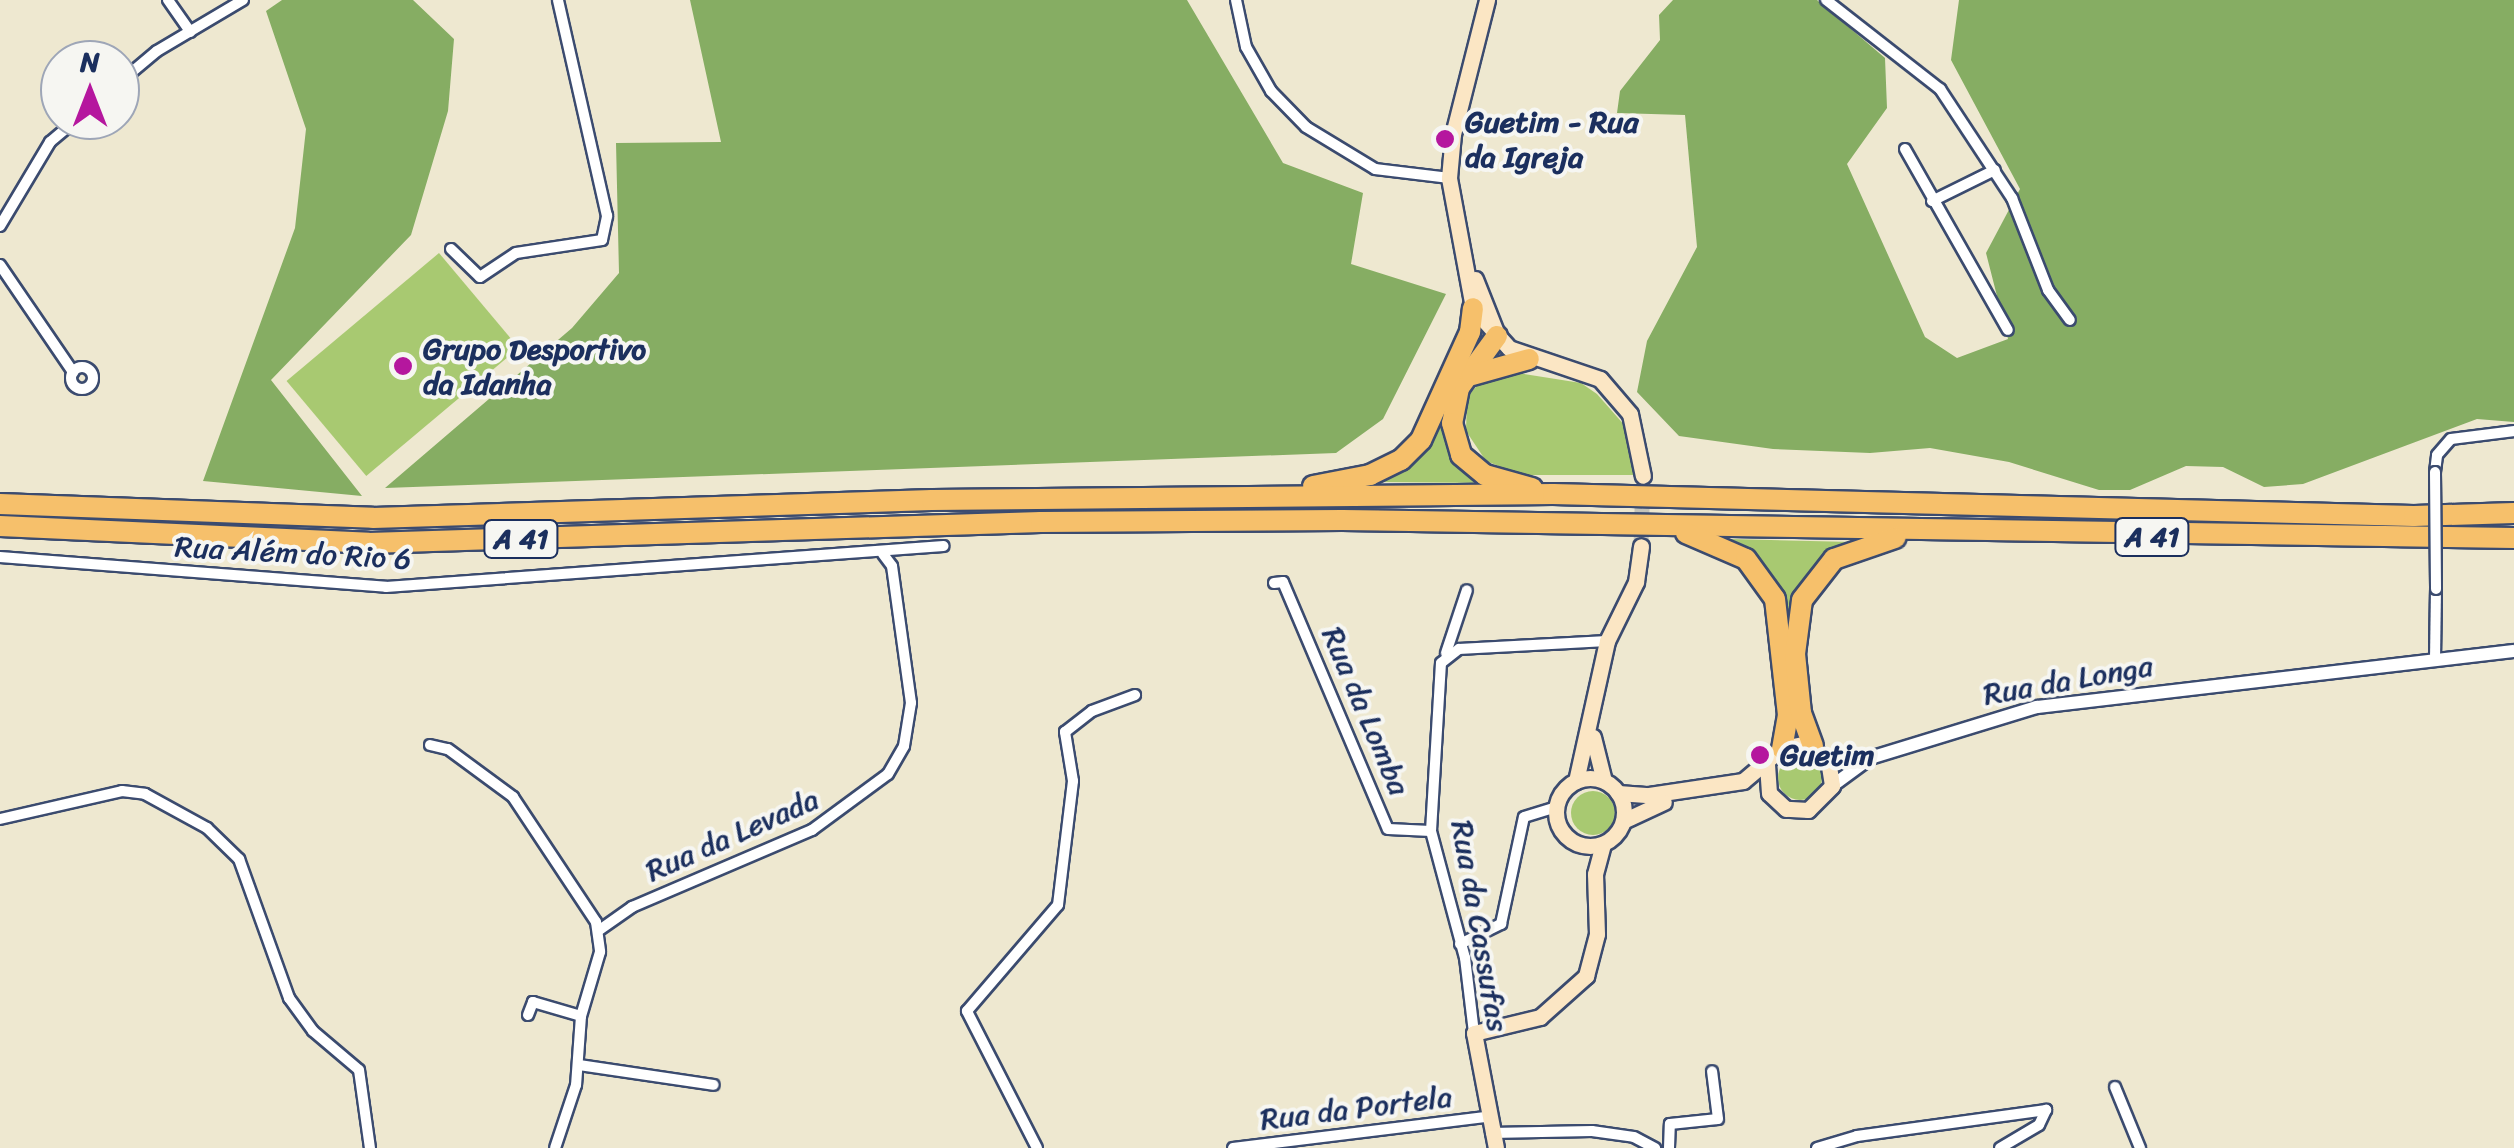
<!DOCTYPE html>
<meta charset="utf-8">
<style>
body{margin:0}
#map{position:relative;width:2514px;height:1148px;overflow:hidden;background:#eee8d0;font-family:Sriracha,sans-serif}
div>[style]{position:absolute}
.green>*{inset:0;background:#a8c971;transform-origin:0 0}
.round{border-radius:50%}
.forest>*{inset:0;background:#86ad63}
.secondary-tunnel>*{height:15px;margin-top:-7.5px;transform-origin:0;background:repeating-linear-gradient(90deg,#c4c3b9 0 15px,transparent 0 23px)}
.roads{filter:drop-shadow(2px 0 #3b4b6f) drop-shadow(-2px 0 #3b4b6f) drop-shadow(0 2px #3b4b6f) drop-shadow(0 -2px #3b4b6f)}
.minor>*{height:10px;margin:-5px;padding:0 5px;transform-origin:5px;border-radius:5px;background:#fff}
.minor>.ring{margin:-5px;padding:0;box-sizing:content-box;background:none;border:10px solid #fff;border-radius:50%}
.tertiary>*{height:12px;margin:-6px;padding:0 6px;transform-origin:6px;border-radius:6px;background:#fff}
.secondary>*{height:15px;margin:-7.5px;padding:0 7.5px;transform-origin:7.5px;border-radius:7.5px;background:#fbe6c4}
.secondary>.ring{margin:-7.5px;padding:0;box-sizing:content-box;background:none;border:15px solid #fbe6c4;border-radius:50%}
.motorway>*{height:20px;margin:-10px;padding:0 10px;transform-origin:10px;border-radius:10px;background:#f6c06b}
.bridges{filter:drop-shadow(2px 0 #3b4b6f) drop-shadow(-2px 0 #3b4b6f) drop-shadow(0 2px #3b4b6f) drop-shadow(0 -2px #3b4b6f)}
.minor-bridge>*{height:10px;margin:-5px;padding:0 5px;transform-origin:5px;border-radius:5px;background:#fff}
.dots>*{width:28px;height:28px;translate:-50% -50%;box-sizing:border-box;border:5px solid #f6f6f2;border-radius:50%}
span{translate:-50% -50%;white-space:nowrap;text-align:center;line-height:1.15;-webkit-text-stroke:8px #f6f6f2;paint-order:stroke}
.shield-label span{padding:2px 8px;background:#f6f6f2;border:2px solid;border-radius:8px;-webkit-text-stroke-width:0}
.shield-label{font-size:28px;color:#1b2f5e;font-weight:700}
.poi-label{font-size:30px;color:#1b2f5e;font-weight:700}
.left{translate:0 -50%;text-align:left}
.street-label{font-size:30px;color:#1b2f5e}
.north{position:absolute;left:40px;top:40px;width:100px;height:100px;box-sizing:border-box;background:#f6f6f2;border:2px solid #9ea6b7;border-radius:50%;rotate:0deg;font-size:28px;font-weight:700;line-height:40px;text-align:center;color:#1b2f5e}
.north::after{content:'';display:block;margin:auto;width:35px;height:45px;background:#b5179e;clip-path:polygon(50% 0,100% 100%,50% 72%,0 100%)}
</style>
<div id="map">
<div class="green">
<div style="left:439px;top:253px;width:124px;height:199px;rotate:50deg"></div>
<div style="clip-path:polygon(1506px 371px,1581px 383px,1597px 394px,1626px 427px,1634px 475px,1521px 475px,1486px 461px,1466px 431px,1467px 397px,1485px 377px)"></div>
<div style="clip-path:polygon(1447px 408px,1485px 483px,1381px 482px,1423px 454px)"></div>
<div style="clip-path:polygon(1731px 539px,1853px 542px,1812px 571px,1788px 637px,1752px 554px)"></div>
<div class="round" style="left:1778px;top:756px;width:44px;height:44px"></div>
<div class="round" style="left:1571px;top:791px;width:44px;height:44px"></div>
</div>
<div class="forest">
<div style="clip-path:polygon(282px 0,413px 0,454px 39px,448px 111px,411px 235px,271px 380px,362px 496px,203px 481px,295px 228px,306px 129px,266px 11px)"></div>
<div style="clip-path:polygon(690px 0,1187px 0,1283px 163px,1363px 193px,1351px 264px,1446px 294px,1383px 419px,1336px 453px,385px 488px,572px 328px,619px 273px,616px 143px,721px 142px)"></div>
<div style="clip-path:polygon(1673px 0,1817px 0,1885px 58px,1887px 108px,1847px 164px,1925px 337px,1957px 358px,2008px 339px,1986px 253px,2020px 189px,1951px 60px,1959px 0,2514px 0,2514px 422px,2477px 419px,2303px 484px,2264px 487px,2223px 467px,2186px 466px,2130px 490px,2099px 490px,2009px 462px,1930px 448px,1870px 453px,1773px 449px,1679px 436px,1637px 392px,1647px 341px,1697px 247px,1685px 115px,1617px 113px,1620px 91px,1660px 40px,1659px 15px)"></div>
</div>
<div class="secondary-tunnel">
<div style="left:1641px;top:546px;width:70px;rotate:-88.4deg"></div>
</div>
<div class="roads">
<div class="minor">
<div style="left:168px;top:0;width:39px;rotate:55deg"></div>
<div style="left:1236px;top:0;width:48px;rotate:78deg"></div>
<div style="left:1246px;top:47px;width:51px;rotate:60.4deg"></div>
<div style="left:1271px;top:91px;width:50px;rotate:45.8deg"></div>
<div style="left:1306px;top:127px;width:81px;rotate:31.3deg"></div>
<div style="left:1375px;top:169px;width:75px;rotate:6.9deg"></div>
<div style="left:1826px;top:0;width:145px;rotate:38deg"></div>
<div style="left:1940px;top:89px;width:131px;rotate:56.6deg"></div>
<div style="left:2012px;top:198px;width:99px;rotate:68.6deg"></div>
<div style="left:2048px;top:290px;width:37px;rotate:54deg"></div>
<div style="left:120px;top:82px;width:48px;rotate:-40deg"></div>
<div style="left:157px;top:51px;width:100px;rotate:-30.7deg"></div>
<div style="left:1905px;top:149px;width:208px;rotate:60.4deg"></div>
<div style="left:1932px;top:201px;width:70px;rotate:-26.2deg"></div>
<div style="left:0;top:226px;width:98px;rotate:-59.2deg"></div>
<div style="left:50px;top:142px;width:34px;rotate:-40deg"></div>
<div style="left:451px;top:249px;width:40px;rotate:44deg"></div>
<div style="left:480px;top:277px;width:43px;rotate:-33.7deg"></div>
<div style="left:516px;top:253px;width:87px;rotate:-8.6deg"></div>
<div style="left:602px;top:240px;width:25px;rotate:-78deg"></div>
<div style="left:607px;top:216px;width:221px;rotate:-102.8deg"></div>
<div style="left:0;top:265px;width:130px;rotate:55.7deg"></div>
<div class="ring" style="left:71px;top:367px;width:12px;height:12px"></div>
<div style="left:2435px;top:472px;width:17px;rotate:-83deg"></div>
<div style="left:2437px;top:455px;width:21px;rotate:-49deg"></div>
<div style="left:2451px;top:439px;width:64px;rotate:-7.2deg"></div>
<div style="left:0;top:557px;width:387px;rotate:4.4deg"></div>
<div style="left:386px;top:587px;width:559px;rotate:-4.21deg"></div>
<div style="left:1274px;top:583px;width:9px;rotate:-6deg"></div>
<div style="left:1283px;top:582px;width:268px;rotate:67deg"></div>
<div style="left:1388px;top:829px;width:43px;rotate:2.7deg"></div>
<div style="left:1446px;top:653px;width:66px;rotate:-71.6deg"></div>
<div style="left:2435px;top:660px;width:71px;rotate:-89.2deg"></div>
<div style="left:430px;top:745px;width:18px;rotate:13deg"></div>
<div style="left:448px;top:749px;width:81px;rotate:36.4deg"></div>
<div style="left:513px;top:797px;width:150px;rotate:56.4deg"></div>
<div style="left:596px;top:922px;width:30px;rotate:82deg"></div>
<div style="left:600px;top:952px;width:67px;rotate:106.5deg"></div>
<div style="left:581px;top:1016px;width:69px;rotate:94.1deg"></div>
<div style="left:576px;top:1085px;width:66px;rotate:108.4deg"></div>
<div style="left:0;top:819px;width:125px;rotate:-12.9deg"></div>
<div style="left:122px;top:791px;width:23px;rotate:7deg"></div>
<div style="left:145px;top:794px;width:71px;rotate:28.7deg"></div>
<div style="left:207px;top:828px;width:45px;rotate:44.1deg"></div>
<div style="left:239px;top:859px;width:148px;rotate:70.2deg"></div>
<div style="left:289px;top:998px;width:41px;rotate:54deg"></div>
<div style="left:313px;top:1031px;width:60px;rotate:40.3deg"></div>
<div style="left:359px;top:1070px;width:79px;rotate:82deg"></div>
<div style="left:598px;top:931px;width:42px;rotate:-35.2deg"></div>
<div style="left:632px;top:907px;width:196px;rotate:-23.2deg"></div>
<div style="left:812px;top:830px;width:94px;rotate:-36.4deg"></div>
<div style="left:888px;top:774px;width:32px;rotate:-60deg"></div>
<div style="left:904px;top:746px;width:44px;rotate:-80.8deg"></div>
<div style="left:911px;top:703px;width:138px;rotate:-97.9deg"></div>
<div style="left:892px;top:566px;width:15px;rotate:-127deg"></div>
<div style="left:1460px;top:944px;width:46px;rotate:-26deg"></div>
<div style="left:1501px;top:924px;width:109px;rotate:-77.9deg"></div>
<div style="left:1524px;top:817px;width:34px;rotate:-17deg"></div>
<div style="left:528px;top:1015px;width:14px;rotate:-69deg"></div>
<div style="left:533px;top:1002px;width:50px;rotate:16.3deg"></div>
<div style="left:1474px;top:1033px;width:76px;rotate:-96.8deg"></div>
<div style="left:1465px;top:958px;width:131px;rotate:-105deg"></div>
<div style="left:1431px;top:831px;width:168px;rotate:-86.6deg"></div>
<div style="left:1441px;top:663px;width:23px;rotate:-38deg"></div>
<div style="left:1459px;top:649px;width:148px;rotate:-3.1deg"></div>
<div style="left:579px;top:1065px;width:136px;rotate:8.4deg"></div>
<div style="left:2115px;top:1087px;width:66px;rotate:67.7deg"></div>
<div style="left:1491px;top:1133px;width:101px;rotate:-1.1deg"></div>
<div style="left:1592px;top:1131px;width:42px;rotate:8.1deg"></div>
<div style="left:1634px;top:1137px;width:24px;rotate:28deg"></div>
<div style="left:1037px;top:1148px;width:154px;rotate:-117.1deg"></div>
<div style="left:967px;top:1011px;width:140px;rotate:-49.4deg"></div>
<div style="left:1058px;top:905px;width:125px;rotate:-83.1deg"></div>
<div style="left:1073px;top:781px;width:50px;rotate:-99.3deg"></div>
<div style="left:1065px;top:732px;width:34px;rotate:-38deg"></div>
<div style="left:1092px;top:711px;width:46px;rotate:-20.4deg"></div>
<div style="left:1233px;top:1148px;width:254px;rotate:-7deg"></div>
<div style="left:1669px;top:1148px;width:24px;rotate:-88deg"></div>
<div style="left:1670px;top:1124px;width:48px;rotate:-5.9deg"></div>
<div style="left:1718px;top:1119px;width:48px;rotate:-97.1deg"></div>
<div style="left:1817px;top:1148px;width:42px;rotate:-16.7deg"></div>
<div style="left:1857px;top:1136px;width:191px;rotate:-7.8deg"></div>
<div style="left:2000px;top:1148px;width:45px;rotate:-30.5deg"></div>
<div style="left:2039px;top:1125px;width:17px;rotate:-65deg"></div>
</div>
<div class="tertiary">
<div style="left:1832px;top:786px;width:47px;rotate:-36.4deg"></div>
<div style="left:1870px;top:758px;width:175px;rotate:-17deg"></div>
<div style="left:2037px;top:707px;width:480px;rotate:-6.7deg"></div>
</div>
<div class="secondary">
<div style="left:1487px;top:0;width:138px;rotate:104.2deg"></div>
<div style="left:1453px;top:134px;width:44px;rotate:95.2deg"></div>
<div style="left:1449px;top:178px;width:132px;rotate:79.5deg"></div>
<div style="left:1473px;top:308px;width:54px;rotate:48deg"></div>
<div style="left:1509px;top:348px;width:96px;rotate:18.8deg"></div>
<div style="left:1600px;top:379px;width:46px;rotate:49.4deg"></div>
<div style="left:1630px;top:414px;width:63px;rotate:78.2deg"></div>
<div style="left:1475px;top:279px;width:57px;rotate:68.4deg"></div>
<div style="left:1593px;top:737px;width:45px;rotate:76deg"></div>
<div class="ring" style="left:1556px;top:778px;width:53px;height:53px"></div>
<div style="left:1576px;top:781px;width:143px;rotate:-77.5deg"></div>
<div style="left:1607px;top:641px;width:66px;rotate:-63.8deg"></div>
<div style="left:1636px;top:582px;width:36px;rotate:-82deg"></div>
<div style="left:1618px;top:793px;width:31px;rotate:4deg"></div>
<div style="left:1649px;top:795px;width:95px;rotate:-8.5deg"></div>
<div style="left:1743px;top:781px;width:51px;rotate:-40.2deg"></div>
<div style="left:1782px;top:748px;width:21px;rotate:-11deg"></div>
<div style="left:1803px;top:744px;width:30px;rotate:33deg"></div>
<div style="left:1828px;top:760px;width:26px;rotate:81deg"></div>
<div style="left:1832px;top:786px;width:34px;rotate:135deg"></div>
<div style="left:1808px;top:810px;width:22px;rotate:-177deg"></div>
<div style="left:1786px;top:809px;width:23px;rotate:-137deg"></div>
<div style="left:1769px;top:793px;width:29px;rotate:-94deg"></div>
<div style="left:1623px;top:821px;width:45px;rotate:-24.9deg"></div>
<div style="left:1496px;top:1148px;width:117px;rotate:-100.8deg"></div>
<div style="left:1474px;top:1033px;width:68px;rotate:-13.6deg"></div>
<div style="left:1540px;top:1017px;width:62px;rotate:-41.7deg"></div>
<div style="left:1586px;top:976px;width:43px;rotate:-75.3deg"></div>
<div style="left:1597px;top:934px;width:60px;rotate:-91.9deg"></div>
<div style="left:1595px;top:874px;width:31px;rotate:-75deg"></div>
</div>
<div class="motorway">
<div style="left:1497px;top:336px;width:64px;rotate:126.2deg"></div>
<div style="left:1459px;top:388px;width:36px;rotate:101deg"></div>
<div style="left:1452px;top:423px;width:33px;rotate:74deg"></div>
<div style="left:1461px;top:455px;width:31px;rotate:40deg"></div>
<div style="left:1485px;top:475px;width:49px;rotate:15.5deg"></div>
<div style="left:1472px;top:375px;width:59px;rotate:-15.7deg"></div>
<div style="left:1313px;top:486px;width:58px;rotate:-10.9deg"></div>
<div style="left:1370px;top:475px;width:34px;rotate:-26deg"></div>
<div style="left:1401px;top:460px;width:28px;rotate:-45deg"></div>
<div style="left:1421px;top:440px;width:119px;rotate:-65.6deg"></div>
<div style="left:1470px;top:332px;width:24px;rotate:-83deg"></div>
<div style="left:0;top:504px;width:373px;rotate:2.1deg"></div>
<div style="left:373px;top:518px;width:559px;rotate:-1.84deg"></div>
<div style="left:932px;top:500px;width:621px;rotate:-0.55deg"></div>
<div style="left:1553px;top:494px;width:861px;rotate:1.46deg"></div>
<div style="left:2414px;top:516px;width:100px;rotate:-1.7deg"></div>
<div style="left:0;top:526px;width:369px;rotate:2.6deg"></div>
<div style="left:369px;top:543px;width:672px;rotate:-1.79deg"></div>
<div style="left:1041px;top:522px;width:301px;rotate:-0.4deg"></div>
<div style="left:1342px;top:520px;width:1172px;rotate:0.88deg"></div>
<div style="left:1686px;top:533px;width:65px;rotate:23.4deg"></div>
<div style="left:1746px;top:559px;width:49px;rotate:54.1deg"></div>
<div style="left:1775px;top:599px;width:117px;rotate:83.6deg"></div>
<div style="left:1788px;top:715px;width:34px;rotate:100deg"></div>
<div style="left:1813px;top:746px;width:35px;rotate:-110deg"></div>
<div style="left:1801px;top:713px;width:59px;rotate:-95.8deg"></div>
<div style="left:1795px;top:654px;width:54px;rotate:-82.6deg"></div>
<div style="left:1802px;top:600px;width:52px;rotate:-52deg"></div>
<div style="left:1834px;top:559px;width:65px;rotate:-19deg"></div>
</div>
</div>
<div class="bridges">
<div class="minor-bridge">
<div style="left:2435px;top:472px;width:117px;rotate:89.5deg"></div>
</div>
</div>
<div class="dots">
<div style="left:1445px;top:139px;background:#b5179e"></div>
<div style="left:403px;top:366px;background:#b5179e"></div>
<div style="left:1760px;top:755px;background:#b5179e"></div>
</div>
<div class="shield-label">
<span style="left:2152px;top:537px">A 41</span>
<span style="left:521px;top:539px">A 41</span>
</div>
<div class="poi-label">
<span class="left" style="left:1465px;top:139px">Guetim - Rua<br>da Igreja</span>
<span class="left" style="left:423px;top:366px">Grupo Desportivo<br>da Idanha</span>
<span class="left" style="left:1780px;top:755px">Guetim</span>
</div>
<div class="street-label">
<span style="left:293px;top:553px;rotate:3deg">Rua Além do Rio 6</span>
<span style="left:2068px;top:680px;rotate:-10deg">Rua da Longa</span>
<span style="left:1366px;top:711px;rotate:67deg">Rua da Lomba</span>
<span style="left:732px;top:835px;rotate:-24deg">Rua da Levada</span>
<span style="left:1480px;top:926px;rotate:80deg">Rua da Cassufas</span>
<span style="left:1356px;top:1108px;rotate:-7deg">Rua da Portela</span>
</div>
<div class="north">N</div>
</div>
